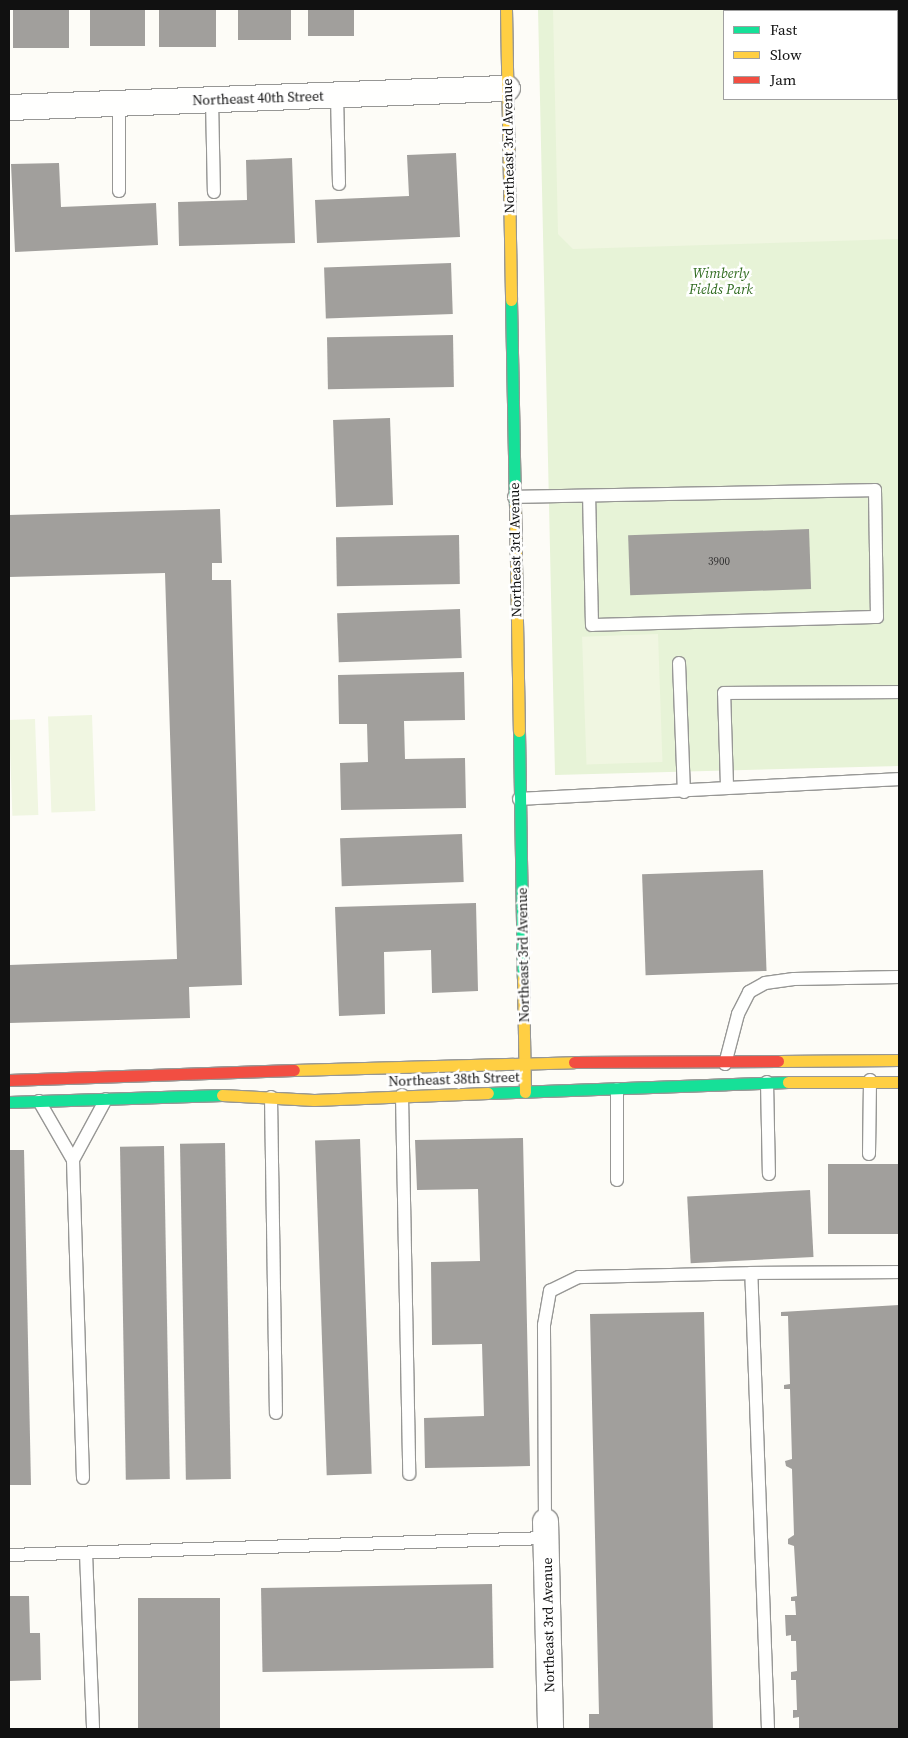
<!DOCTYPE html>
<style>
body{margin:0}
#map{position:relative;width:908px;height:1738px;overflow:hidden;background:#fdfcf7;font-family:"Source Serif 4",serif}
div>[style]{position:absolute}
.green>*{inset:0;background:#e7f3d7}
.pitch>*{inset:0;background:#f0f6e1;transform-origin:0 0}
.building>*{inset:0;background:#a19f9c;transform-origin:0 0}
.roads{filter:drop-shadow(1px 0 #979795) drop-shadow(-1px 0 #979795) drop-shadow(0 1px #979795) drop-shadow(0 -1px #979795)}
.lane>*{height:12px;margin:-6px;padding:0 6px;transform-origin:6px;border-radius:6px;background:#fffffe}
.street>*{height:25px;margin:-12.5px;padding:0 12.5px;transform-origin:12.5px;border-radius:12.5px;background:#fffffe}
.fast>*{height:11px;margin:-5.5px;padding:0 5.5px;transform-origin:5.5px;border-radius:5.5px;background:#16e098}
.slow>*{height:11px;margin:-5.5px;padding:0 5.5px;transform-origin:5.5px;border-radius:5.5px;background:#ffcf43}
.jam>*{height:11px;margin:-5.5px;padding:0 5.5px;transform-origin:5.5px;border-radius:5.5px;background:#f24e42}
span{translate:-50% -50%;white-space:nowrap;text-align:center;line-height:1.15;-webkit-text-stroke:5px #fff;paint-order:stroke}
.number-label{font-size:11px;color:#353434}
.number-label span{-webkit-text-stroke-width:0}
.street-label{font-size:14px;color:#111}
.park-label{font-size:14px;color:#2f6b1f;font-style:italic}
.frame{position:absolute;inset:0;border:10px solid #111;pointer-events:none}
.legend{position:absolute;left:723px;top:10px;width:175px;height:90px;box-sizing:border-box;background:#fff;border:1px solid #a0a0a0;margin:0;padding:6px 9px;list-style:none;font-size:15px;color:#111}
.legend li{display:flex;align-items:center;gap:10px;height:25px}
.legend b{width:25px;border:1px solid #a0a0a0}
</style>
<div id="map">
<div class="green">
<div style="clip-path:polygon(evenodd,538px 9px,899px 9px,899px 766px,555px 775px,538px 9px,724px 11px,897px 11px,897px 99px,724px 99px,724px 11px)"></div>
</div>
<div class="pitch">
<div style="clip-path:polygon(evenodd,553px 9px,899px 9px,899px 239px,573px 249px,558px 234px,553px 9px,724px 11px,897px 11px,897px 99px,724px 99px,724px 11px)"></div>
<div style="left:658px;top:634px;width:128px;height:76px;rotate:88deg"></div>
<div style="left:92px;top:715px;width:96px;height:44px;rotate:88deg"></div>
<div style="left:35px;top:719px;width:96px;height:26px;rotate:88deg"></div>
</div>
<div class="building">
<div style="left:13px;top:9px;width:56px;height:39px"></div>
<div style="left:90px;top:9px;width:55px;height:37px"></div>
<div style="left:159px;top:9px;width:57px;height:38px"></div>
<div style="left:238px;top:9px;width:53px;height:31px"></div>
<div style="left:308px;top:9px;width:46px;height:27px"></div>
<div style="clip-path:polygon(456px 153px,460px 237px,317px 243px,315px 200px,409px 196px,407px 155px)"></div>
<div style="clip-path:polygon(292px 158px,295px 243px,179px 246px,178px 202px,247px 200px,246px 160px)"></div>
<div style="clip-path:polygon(59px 163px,61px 207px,156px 203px,158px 245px,15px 252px,11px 164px)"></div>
<div style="left:451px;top:263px;width:51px;height:127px;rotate:88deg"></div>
<div style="left:453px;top:335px;width:52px;height:126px;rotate:89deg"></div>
<div style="left:390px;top:418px;width:87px;height:57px;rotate:88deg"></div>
<div style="clip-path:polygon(220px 509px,222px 563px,212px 563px,212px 580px,231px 580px,242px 985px,189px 987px,190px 1018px,9px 1023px,9px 965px,177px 959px,165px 573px,9px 577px,9px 515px)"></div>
<div style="left:809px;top:529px;width:60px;height:181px;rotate:88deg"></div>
<div style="left:459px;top:535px;width:49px;height:123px;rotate:89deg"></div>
<div style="left:460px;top:609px;width:49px;height:123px;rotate:88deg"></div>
<div style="clip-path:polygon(464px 672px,465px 720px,404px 721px,405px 759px,465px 758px,466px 808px,341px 810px,340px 763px,368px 762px,367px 724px,339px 724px,338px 675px)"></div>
<div style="left:462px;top:834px;width:48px;height:122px;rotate:88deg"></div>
<div style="left:763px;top:870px;width:101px;height:121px;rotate:88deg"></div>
<div style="clip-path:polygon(476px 903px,478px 991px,432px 993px,431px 950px,384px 952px,385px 1014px,339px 1016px,335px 907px)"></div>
<div style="clip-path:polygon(523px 1138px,530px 1466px,425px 1468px,424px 1418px,484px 1416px,482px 1344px,432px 1345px,431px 1262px,480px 1261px,478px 1189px,417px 1190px,415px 1140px)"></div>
<div style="left:360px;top:1139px;width:335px;height:45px;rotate:88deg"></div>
<div style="left:225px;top:1143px;width:336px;height:45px;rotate:89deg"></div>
<div style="left:164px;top:1146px;width:333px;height:44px;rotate:89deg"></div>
<div style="clip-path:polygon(9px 1150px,24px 1150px,31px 1485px,9px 1485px)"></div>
<div style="left:899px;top:1164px;width:70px;height:71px;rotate:90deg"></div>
<div style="left:810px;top:1190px;width:67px;height:123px;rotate:87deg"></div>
<div style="clip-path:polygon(899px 1305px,899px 1729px,799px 1729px,799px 1717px,793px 1718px,793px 1710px,797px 1710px,796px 1680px,791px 1680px,791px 1672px,797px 1671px,796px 1641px,791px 1641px,791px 1635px,786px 1636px,785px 1615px,796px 1615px,795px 1601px,791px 1601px,791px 1597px,797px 1596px,794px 1546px,788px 1544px,788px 1539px,794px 1535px,792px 1469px,786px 1466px,785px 1461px,792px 1459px,790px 1389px,784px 1389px,784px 1385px,790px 1384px,788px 1316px,781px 1316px,781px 1312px)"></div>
<div style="clip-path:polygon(704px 1312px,713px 1729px,589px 1729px,589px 1714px,599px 1714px,590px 1314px)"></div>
<div style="left:492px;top:1584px;width:84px;height:231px;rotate:89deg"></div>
<div style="clip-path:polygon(9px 1596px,29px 1596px,30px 1633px,40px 1633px,41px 1680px,9px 1681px)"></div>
<div style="left:220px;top:1598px;width:131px;height:82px;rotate:90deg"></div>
</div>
<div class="roads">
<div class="lane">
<div style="left:337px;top:95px;width:89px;rotate:88.7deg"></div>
<div style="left:212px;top:100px;width:92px;rotate:88.8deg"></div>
<div style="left:119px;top:103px;width:88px;rotate:90deg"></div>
<div style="left:514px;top:497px;width:361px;rotate:-1.1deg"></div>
<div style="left:875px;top:490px;width:127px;rotate:89.1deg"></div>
<div style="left:877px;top:617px;width:285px;rotate:178.4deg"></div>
<div style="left:592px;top:625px;width:129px;rotate:-91.3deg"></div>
<div style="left:679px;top:663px;width:129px;rotate:87.8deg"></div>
<div style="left:727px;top:786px;width:93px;rotate:-91.8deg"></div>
<div style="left:724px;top:693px;width:175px;rotate:-0.3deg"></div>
<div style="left:519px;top:799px;width:381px;rotate:-3deg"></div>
<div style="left:725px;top:1064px;width:52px;rotate:-75.4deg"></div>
<div style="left:738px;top:1014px;width:25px;rotate:-63deg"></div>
<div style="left:749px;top:992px;width:18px;rotate:-29deg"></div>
<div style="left:765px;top:983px;width:29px;rotate:-8deg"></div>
<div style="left:794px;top:979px;width:105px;rotate:-1.1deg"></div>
<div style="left:767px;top:1082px;width:92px;rotate:88.8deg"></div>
<div style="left:617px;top:1089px;width:91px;rotate:90deg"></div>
<div style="left:402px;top:1095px;width:379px;rotate:88.9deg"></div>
<div style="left:271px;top:1097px;width:316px;rotate:89.1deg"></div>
<div style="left:39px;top:1101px;width:68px;rotate:60deg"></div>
<div style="left:73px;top:1160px;width:69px;rotate:-61.6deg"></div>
<div style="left:869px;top:1154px;width:74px;rotate:-89.2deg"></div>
<div style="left:73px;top:1160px;width:318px;rotate:88.2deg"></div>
<div style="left:545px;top:1521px;width:196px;rotate:-90.3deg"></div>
<div style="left:544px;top:1325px;width:35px;rotate:-80deg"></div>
<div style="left:550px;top:1291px;width:32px;rotate:-26deg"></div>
<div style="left:579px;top:1277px;width:172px;rotate:-1.3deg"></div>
<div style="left:86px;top:1553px;width:176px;rotate:87.7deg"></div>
<div style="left:9px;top:1555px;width:537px;rotate:-1.81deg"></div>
<div style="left:768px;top:1729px;width:456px;rotate:-92.1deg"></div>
<div style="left:751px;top:1273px;width:148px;rotate:-0.4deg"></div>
</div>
<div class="street">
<div style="left:9px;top:107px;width:498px;rotate:-2.2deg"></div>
<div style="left:545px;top:1521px;width:208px;rotate:88.6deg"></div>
</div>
<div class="fast">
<div style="left:511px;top:300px;width:206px;rotate:88.9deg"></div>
<div style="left:519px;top:731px;width:247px;rotate:89.1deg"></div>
<div style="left:488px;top:1093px;width:300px;rotate:-2.1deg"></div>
<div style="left:9px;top:1102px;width:213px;rotate:-1.9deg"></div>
</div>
<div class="slow">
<div style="left:506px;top:9px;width:291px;rotate:89deg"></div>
<div style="left:515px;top:506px;width:225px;rotate:89deg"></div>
<div style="left:523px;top:978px;width:114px;rotate:89deg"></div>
<div style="left:778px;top:1061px;width:121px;rotate:-0.5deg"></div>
<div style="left:294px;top:1070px;width:280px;rotate:-1.6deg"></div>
<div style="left:788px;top:1082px;width:111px"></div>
<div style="left:222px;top:1095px;width:92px;rotate:3.1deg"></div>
<div style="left:314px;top:1100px;width:174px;rotate:-2.3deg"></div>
</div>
<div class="jam">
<div style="left:574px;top:1062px;width:204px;rotate:-0.3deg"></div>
<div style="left:9px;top:1080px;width:285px;rotate:-2deg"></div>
</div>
</div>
<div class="number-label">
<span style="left:719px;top:562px">3900</span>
</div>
<div class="street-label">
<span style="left:258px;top:98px;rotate:-2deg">Northeast 40th Street</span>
<span style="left:508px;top:146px;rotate:-91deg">Northeast 3rd Avenue</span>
<span style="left:515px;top:550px;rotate:-91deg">Northeast 3rd Avenue</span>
<span style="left:523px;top:955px;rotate:-91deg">Northeast 3rd Avenue</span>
<span style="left:454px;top:1079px;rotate:-2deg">Northeast 38th Street</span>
<span style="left:548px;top:1625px;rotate:-91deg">Northeast 3rd Avenue</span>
</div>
<div class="park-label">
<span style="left:721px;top:281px">Wimberly<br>Fields Park</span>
</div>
<div class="frame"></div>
<ul class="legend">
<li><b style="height:6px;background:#16e098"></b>Fast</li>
<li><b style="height:6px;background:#ffcf43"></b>Slow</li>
<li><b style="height:6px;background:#f24e42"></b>Jam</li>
</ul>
</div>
